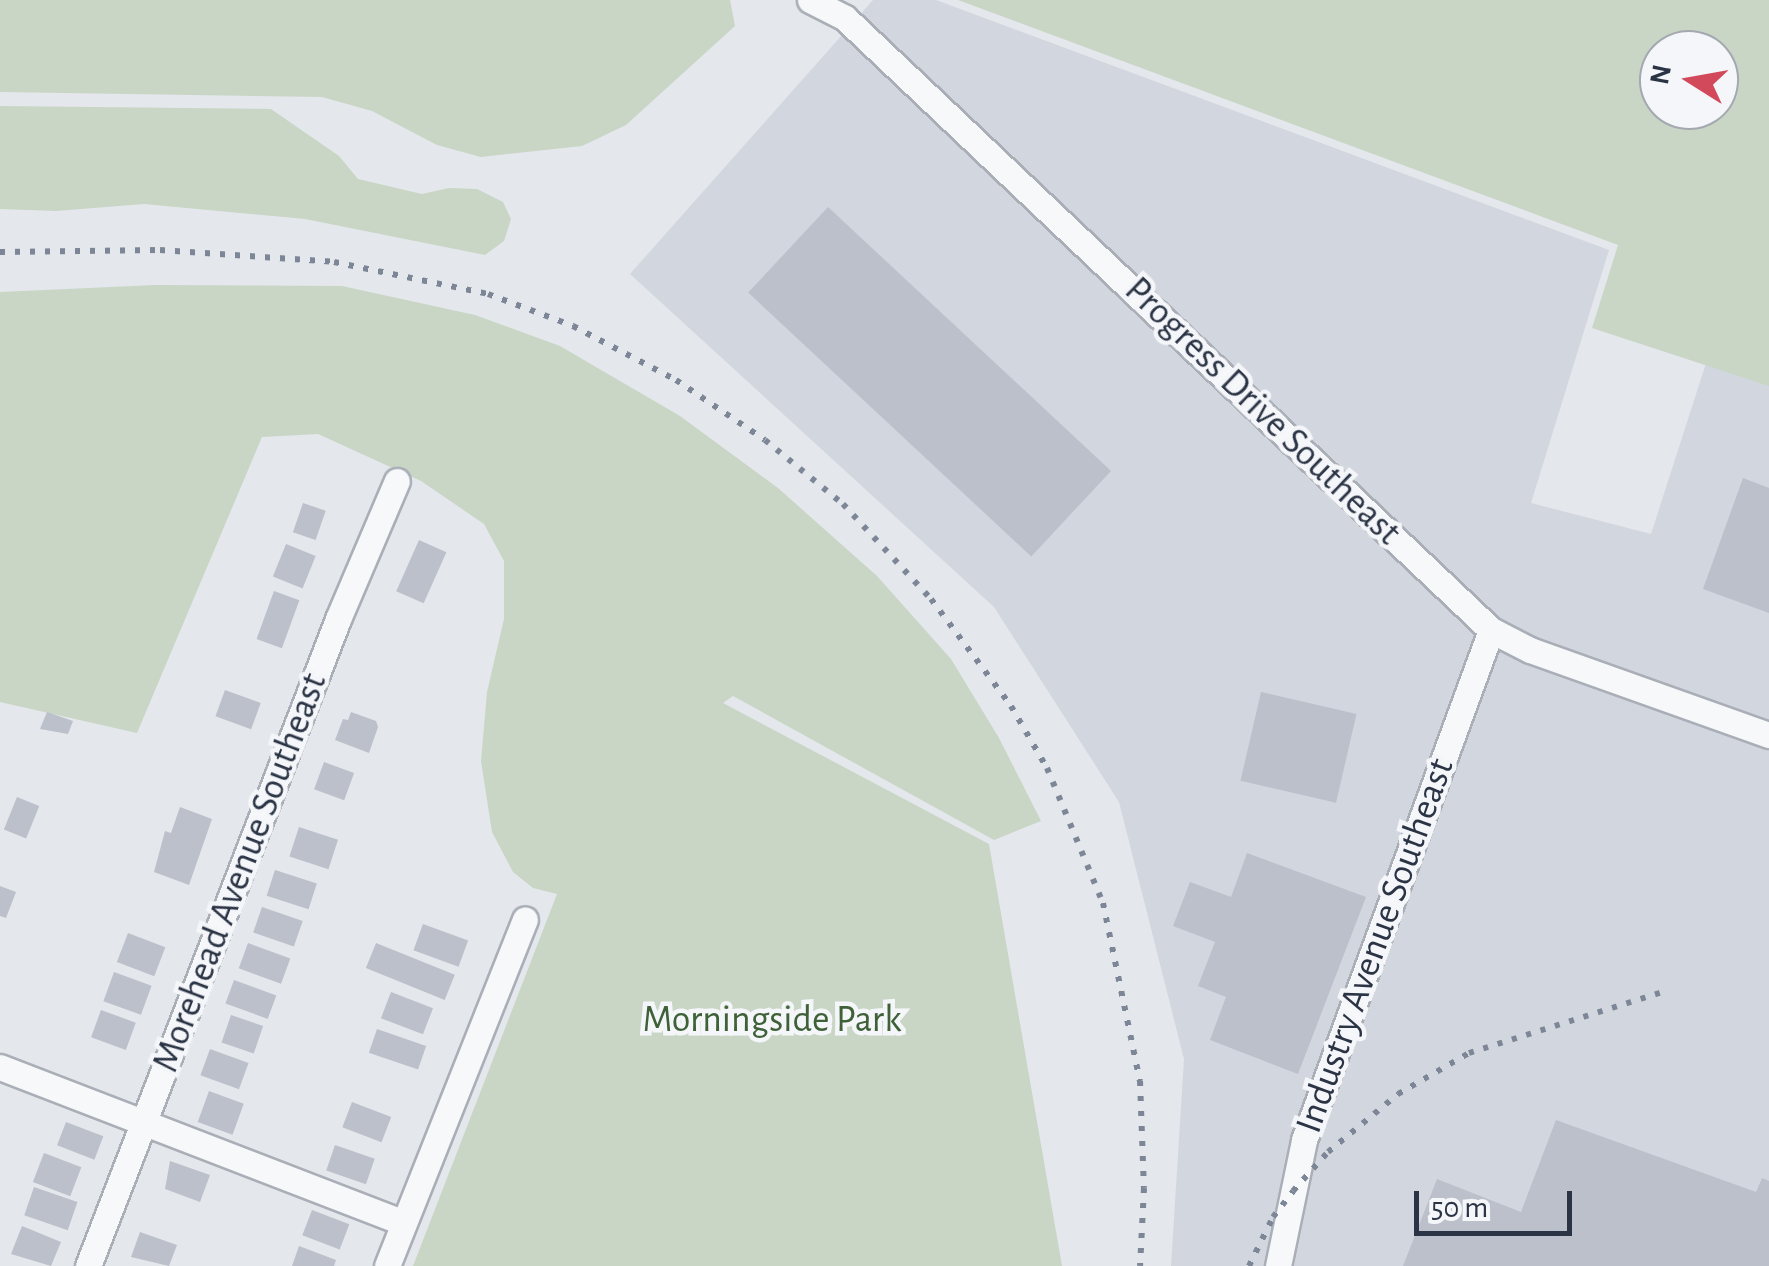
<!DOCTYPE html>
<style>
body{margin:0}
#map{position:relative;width:1769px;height:1266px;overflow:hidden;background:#e4e7ec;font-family:"Alegreya Sans",sans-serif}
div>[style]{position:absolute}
.built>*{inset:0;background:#d2d6de}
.green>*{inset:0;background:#c9d6c5}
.building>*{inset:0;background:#bbc0ca;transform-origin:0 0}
.roads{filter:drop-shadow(2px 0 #a9aeb7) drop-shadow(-2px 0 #a9aeb7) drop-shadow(0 2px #a9aeb7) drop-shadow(0 -2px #a9aeb7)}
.street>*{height:25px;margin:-12.5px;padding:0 12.5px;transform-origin:12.5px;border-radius:12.5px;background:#f7f8fa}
.rail>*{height:6px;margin-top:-3px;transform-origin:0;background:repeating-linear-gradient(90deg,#7d8696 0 5px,transparent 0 15px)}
span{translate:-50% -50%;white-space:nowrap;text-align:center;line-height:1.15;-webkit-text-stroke:9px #f4f6f9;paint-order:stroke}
.street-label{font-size:38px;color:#2b3445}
.park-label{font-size:38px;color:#3f6138}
.north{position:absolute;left:1639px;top:30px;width:100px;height:100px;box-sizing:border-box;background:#f4f6f9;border:2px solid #a4a8b1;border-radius:50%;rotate:281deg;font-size:28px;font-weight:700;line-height:40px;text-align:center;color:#2b3445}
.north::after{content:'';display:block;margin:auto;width:35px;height:45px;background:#d1495b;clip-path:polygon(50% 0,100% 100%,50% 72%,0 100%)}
.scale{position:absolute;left:1414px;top:1191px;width:158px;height:45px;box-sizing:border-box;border:5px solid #2b3445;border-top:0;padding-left:12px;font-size:30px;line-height:35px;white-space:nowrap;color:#2b3445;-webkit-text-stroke:8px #f4f6f9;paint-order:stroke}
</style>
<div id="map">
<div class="built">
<div style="clip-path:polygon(873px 0,936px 0,1609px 250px,1531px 503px,1651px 534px,1728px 295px,1769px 310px,1769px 1266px,1171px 1266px,1184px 1059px,1119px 802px,994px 607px,630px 274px)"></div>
</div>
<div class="green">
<div style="clip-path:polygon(0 0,730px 0,735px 26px,626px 125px,582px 146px,481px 157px,437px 145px,372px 111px,322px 97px,0 92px)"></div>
<div style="clip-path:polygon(evenodd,958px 0,1769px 0,1769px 386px,1592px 328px,1618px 245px,958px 0,1659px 50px,1719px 50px,1719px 110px,1659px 110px,1659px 50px)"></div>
<div style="clip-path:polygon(0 106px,271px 109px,339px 156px,358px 179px,422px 194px,449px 188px,477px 189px,503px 202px,511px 219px,504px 241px,485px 255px,305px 219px,144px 204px,56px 211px,0 209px)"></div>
<div style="clip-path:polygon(155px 285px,342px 286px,475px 315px,560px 346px,680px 416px,778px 488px,877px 576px,951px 659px,999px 738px,1041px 821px,994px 840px,733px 696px,723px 703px,989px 844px,1062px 1266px,413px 1266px,557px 894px,533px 888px,513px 872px,492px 832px,481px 761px,487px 692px,504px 619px,504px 561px,484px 524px,421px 481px,318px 434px,262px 437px,137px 733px,0 702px,0 292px)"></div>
</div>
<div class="building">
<div style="left:828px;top:207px;width:387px;height:117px;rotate:43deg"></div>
<div style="clip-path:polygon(1743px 478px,1769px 488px,1769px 613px,1703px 589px)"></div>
<div style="left:303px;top:503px;width:24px;height:31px;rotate:19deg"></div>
<div style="left:419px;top:540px;width:30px;height:56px;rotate:24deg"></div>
<div style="left:286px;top:544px;width:32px;height:35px;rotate:22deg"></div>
<div style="left:274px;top:591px;width:27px;height:51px;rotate:20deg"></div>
<div style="left:225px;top:690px;width:38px;height:28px;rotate:20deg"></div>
<div style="left:1261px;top:692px;width:98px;height:91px;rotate:13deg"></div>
<div style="clip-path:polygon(47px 712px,73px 721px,68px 734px,40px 729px)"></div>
<div style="clip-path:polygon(351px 712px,376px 721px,378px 727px,369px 753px,335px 740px,343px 719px,348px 720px)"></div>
<div style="left:324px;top:762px;width:32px;height:29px;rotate:20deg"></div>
<div style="left:17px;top:797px;width:24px;height:35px;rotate:22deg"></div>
<div style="clip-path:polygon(180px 807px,212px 819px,189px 885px,154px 872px,165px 831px,171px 833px)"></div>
<div style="left:299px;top:827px;width:41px;height:31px;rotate:18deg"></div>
<div style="clip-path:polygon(1247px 853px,1366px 897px,1298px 1074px,1210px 1040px,1226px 997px,1198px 986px,1215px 942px,1173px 926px,1190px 882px,1231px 897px)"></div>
<div style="left:275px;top:870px;width:44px;height:27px;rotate:18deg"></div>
<div style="clip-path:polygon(0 886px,16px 892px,6px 918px,0 916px)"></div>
<div style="left:262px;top:907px;width:43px;height:27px;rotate:19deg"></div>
<div style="left:423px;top:924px;width:48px;height:28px;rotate:20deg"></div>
<div style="left:128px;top:933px;width:40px;height:31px;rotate:21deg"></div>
<div style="left:248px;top:943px;width:45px;height:27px;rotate:20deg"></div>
<div style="left:376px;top:943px;width:85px;height:27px;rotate:22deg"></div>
<div style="left:114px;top:972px;width:40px;height:31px;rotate:20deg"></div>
<div style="left:234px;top:980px;width:45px;height:25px;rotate:20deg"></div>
<div style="left:391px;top:992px;width:45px;height:28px;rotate:21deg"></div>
<div style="left:101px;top:1010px;width:37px;height:29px;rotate:20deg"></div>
<div style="left:231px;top:1015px;width:34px;height:29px;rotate:19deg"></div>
<div style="left:377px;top:1029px;width:52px;height:25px;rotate:19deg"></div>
<div style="left:210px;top:1049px;width:41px;height:28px;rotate:20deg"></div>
<div style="left:209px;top:1091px;width:37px;height:33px;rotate:20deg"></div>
<div style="left:352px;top:1102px;width:42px;height:27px;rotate:21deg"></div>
<div style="clip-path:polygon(1556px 1120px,1756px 1192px,1762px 1178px,1769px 1181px,1769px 1266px,1403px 1266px,1437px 1179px,1521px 1212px)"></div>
<div style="left:66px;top:1122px;width:40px;height:25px;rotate:21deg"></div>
<div style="left:335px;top:1145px;width:42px;height:27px;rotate:19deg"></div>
<div style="left:44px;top:1153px;width:40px;height:31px;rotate:21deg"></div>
<div style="clip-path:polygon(170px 1161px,210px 1175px,200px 1202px,165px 1189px)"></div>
<div style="left:34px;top:1187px;width:46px;height:30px;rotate:19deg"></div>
<div style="left:312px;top:1210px;width:40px;height:27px;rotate:21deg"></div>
<div style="clip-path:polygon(22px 1226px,61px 1242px,51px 1266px,11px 1254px)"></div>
<div style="clip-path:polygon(140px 1232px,177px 1245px,169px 1266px,131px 1257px)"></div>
<div style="clip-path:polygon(299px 1246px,336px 1260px,334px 1266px,292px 1266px)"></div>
</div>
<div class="roads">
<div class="street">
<div style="left:810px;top:0;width:39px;rotate:27deg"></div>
<div style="left:845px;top:18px;width:890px;rotate:43.45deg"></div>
<div style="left:1491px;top:630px;width:44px;rotate:27.1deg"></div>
<div style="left:1530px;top:650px;width:254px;rotate:19.6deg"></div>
<div style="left:0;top:1067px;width:431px;rotate:21.1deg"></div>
<div style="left:88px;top:1266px;width:694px;rotate:-68.87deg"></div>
<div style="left:338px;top:619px;width:150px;rotate:-66.9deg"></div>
<div style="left:387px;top:1266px;width:373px;rotate:-68.3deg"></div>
<div style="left:1278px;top:1266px;width:129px;rotate:-78.3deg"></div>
<div style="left:1304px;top:1140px;width:543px;rotate:-69.86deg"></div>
</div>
</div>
<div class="rail">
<div style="left:0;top:252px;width:160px;rotate:-0.7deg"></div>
<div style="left:160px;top:250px;width:174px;rotate:3.9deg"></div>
<div style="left:334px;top:262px;width:157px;rotate:11.7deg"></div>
<div style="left:488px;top:294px;width:91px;rotate:20.6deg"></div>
<div style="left:573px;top:326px;width:116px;rotate:27.7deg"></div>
<div style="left:676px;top:380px;width:107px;rotate:34deg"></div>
<div style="left:765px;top:440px;width:101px;rotate:39.4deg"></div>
<div style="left:843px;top:504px;width:129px;rotate:47.2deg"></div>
<div style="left:931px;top:599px;width:134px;rotate:53.2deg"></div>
<div style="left:1011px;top:706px;width:72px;rotate:59.9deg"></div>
<div style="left:1047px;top:768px;width:146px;rotate:67.5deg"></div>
<div style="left:1103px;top:903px;width:182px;rotate:78.3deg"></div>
<div style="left:1140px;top:1081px;width:107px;rotate:87.9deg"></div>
<div style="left:1144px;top:1188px;width:78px;rotate:92.9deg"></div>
<div style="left:1249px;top:1266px;width:55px;rotate:-63.9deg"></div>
<div style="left:1273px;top:1217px;width:33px;rotate:-52deg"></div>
<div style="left:1293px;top:1191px;width:52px;rotate:-48.1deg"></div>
<div style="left:1328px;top:1152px;width:91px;rotate:-39.6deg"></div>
<div style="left:1398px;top:1094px;width:82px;rotate:-30deg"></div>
<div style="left:1469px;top:1053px;width:207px;rotate:-17.5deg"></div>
</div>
<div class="street-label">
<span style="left:1262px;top:412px;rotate:44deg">Progress Drive Southeast</span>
<span style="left:241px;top:873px;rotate:-69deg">Morehead Avenue Southeast</span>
<span style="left:1376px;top:946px;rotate:-70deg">Industry Avenue Southeast</span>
</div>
<div class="park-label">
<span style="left:772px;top:1021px">Morningside Park</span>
</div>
<div class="north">N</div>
<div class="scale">50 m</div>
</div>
